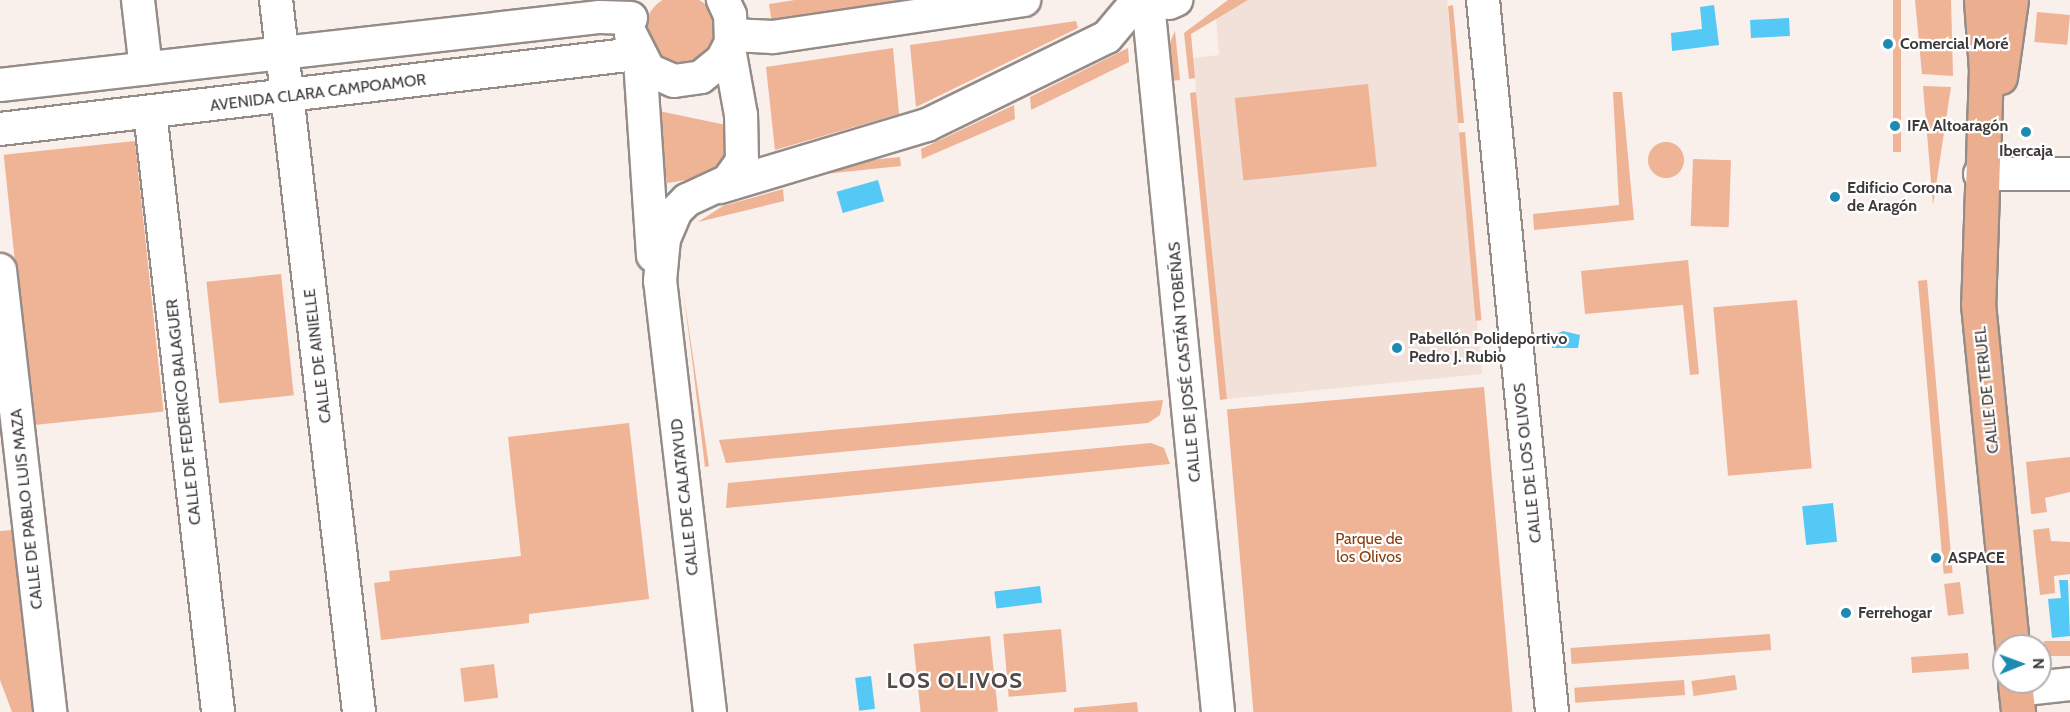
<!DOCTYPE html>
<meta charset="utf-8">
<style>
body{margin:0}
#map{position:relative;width:2070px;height:712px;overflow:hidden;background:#f9efeb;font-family:Cabin,sans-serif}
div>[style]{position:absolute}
.built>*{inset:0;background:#f2e1d9}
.green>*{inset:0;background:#efb396;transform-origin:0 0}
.round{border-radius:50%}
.water>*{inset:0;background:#55c9f6;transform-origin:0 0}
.roads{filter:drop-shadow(2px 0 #958c88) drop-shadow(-2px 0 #958c88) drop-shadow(0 2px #958c88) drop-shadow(0 -2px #958c88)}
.minor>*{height:32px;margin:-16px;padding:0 16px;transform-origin:16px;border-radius:16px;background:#fff}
.major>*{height:33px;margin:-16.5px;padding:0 16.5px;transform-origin:16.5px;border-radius:16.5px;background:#ebaf8f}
.dots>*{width:16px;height:16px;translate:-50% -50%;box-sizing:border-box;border:3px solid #fff;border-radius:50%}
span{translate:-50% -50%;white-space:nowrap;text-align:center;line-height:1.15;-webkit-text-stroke:4.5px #fff;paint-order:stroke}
.poi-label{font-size:16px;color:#3e3a39;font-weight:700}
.left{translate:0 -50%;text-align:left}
.street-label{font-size:16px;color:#3e3a39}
.park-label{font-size:16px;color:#8b3c0a}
.district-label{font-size:22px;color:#524a46;font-weight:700;letter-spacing:1.5px}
.north{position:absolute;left:1992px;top:634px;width:60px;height:60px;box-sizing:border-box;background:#fff;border:2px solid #b2b0b0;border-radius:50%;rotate:89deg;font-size:16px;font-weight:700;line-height:24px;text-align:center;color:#3e3a39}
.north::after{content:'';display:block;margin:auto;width:21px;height:27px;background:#1d8bb1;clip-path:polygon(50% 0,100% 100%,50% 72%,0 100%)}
</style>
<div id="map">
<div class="built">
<div style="clip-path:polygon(1248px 0,1447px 0,1482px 374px,1227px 399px,1193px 58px,1219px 55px,1216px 18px)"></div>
</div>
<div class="green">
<div class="round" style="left:645px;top:-5px;width:72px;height:72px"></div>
<div style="clip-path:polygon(795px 0,897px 0,888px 13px,773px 30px,769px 4px)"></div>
<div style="clip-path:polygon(1228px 0,1248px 0,1191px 34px,1195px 78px,1189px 79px,1184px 33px)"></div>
<div style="left:1893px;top:0;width:8px;height:152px"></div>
<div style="clip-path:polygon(1915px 0,1951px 0,1953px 76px,1922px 74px)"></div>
<div style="clip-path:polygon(1453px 5px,1464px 123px,1458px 123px,1448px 6px)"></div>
<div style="left:2037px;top:12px;width:33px;height:30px;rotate:5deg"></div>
<div style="clip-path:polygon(1076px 21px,1078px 28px,916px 107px,910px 45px)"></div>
<div style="clip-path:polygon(1175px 31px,1180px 80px,1164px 82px,1167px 49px)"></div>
<div style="clip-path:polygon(893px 48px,899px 114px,775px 150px,766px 67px)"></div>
<div style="clip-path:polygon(1128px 48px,1129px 62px,1031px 110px,1030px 97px)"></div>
<div style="left:1368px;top:84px;width:83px;height:134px;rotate:84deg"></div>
<div style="clip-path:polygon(1923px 86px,1951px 87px,1933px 205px)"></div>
<div style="clip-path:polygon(1196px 92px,1227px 399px,1220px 400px,1190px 93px)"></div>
<div style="clip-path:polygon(1613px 92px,1622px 92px,1634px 220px,1534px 230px,1533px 214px,1619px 205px)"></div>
<div style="clip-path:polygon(1014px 105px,1015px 119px,922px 159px,921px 149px)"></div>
<div style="clip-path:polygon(654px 110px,731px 126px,734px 160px,719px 175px,667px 183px)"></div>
<div style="left:1465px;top:132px;width:189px;height:6px;rotate:85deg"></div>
<div style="left:135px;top:141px;width:272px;height:132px;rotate:84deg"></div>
<div class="round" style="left:1648px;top:142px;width:36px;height:36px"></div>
<div style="left:900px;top:157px;width:9px;height:99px;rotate:84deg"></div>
<div style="left:1693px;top:159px;width:38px;height:67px;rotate:2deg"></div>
<div style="clip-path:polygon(783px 189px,784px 201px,698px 222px,723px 206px)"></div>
<div style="clip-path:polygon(1688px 260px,1699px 374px,1690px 375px,1683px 305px,1585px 314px,1581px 271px)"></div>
<div style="left:281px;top:274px;width:122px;height:75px;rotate:84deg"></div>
<div style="left:1927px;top:280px;width:294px;height:9px;rotate:85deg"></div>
<div style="clip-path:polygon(683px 289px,709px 466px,705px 467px,693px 367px)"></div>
<div style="left:1797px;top:300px;width:169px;height:84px;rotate:85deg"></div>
<div style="left:1484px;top:387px;width:326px;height:258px;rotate:85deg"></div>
<div style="clip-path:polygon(1163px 400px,1160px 415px,1148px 423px,726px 463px,719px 440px)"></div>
<div style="clip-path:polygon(629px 423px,649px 599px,529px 614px,529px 623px,381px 640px,374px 583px,390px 581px,389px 571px,521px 556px,508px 437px)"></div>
<div style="clip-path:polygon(1151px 443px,1164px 448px,1170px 464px,726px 508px,728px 483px)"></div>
<div style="clip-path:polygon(2070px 457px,2070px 492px,2045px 498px,2047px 512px,2031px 514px,2026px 462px)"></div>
<div style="clip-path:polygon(2049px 528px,2051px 541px,2070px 542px,2070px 574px,2054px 576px,2055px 593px,2040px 595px,2033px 530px)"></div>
<div style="clip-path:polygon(13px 530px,34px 712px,12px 712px,0 680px,0 531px)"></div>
<div style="left:1960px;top:582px;width:32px;height:16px;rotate:83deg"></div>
<div style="left:1061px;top:629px;width:63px;height:58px;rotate:85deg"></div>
<div style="left:1770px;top:634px;width:16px;height:200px;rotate:86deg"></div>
<div style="left:990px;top:636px;width:76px;height:77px;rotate:84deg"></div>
<div style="left:2070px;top:641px;width:15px;height:26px;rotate:90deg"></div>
<div style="left:1968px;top:653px;width:16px;height:57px;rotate:86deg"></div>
<div style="left:494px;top:664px;width:34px;height:34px;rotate:83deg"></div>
<div style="left:1735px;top:675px;width:15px;height:44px;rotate:82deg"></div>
<div style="left:1684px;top:680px;width:15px;height:110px;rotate:86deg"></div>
<div style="clip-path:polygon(1137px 702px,1138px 712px,1074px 712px,1074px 708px)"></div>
</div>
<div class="water">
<div style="clip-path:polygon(1714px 5px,1719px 45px,1672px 51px,1671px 33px,1702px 29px,1700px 7px)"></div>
<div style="left:1789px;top:18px;width:18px;height:39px;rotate:87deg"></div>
<div style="left:878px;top:180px;width:22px;height:43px;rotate:74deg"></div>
<div style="clip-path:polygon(1563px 331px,1580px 335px,1578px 348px,1552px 348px,1552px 336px)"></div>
<div style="left:1833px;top:503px;width:39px;height:31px;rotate:84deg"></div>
<div style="clip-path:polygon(2059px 580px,2068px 580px,2070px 636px,2052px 638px,2048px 599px,2061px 598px)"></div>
<div style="left:1040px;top:586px;width:17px;height:46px;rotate:83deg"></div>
<div style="left:871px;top:676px;width:33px;height:16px;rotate:83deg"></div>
</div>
<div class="roads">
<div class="minor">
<div style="left:138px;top:0;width:69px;rotate:83.4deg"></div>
<div style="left:276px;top:0;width:717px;rotate:83.35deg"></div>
<div style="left:1483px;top:0;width:715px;rotate:84.46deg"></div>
<div style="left:1169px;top:3px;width:8px;rotate:-23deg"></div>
<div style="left:1149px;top:13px;width:702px;rotate:84.36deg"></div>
<div style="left:631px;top:35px;width:39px;rotate:63deg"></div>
<div style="left:649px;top:70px;width:27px;rotate:24deg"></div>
<div style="left:674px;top:81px;width:27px;rotate:-8deg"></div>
<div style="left:701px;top:77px;width:27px;rotate:-39deg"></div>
<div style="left:722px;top:60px;width:20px;rotate:-63deg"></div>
<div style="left:731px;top:42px;width:27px;rotate:-92deg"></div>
<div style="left:730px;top:15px;width:17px;rotate:-115deg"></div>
<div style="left:732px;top:35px;width:41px;rotate:2.8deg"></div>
<div style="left:773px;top:37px;width:254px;rotate:-8.4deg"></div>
<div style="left:640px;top:60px;width:196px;rotate:86.2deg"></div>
<div style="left:0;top:85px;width:604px;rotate:-6.47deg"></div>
<div style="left:600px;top:17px;width:31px;rotate:2deg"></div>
<div style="left:150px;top:112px;width:604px;rotate:83.53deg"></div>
<div style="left:0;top:129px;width:640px;rotate:-6.73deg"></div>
<div style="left:1980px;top:174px;width:90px"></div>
<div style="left:720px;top:187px;width:216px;rotate:-16.7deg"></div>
<div style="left:927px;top:125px;width:200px;rotate:-26.1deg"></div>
<div style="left:1107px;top:37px;width:35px;rotate:-50deg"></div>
<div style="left:0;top:270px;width:445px;rotate:83.5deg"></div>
<div style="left:2016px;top:690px;width:54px;rotate:-6.3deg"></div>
<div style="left:710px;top:712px;width:434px;rotate:-96.6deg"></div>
<div style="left:660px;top:281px;width:42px;rotate:-84.6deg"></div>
<div style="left:664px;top:239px;width:30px;rotate:-67deg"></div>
<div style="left:676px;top:211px;width:16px;rotate:-45deg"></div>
<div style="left:687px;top:200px;width:45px;rotate:-24.9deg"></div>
<div style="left:728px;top:181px;width:24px;rotate:-55deg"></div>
<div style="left:742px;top:161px;width:46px;rotate:-91.2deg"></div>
<div style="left:741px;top:115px;width:68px;rotate:-100.2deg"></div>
</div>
<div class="major">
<div style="left:1981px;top:0;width:69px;rotate:85.9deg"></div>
<div style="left:1986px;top:69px;width:235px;rotate:91.9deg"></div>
<div style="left:1978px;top:304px;width:344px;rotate:84.3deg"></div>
<div style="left:2000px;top:77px;width:78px;rotate:-81.9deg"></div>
<div style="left:2015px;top:682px;width:30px;rotate:84deg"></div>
</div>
</div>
<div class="dots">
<div style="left:1888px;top:44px;background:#1d8bb1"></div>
<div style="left:1895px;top:126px;background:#1d8bb1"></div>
<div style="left:2026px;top:132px;background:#1d8bb1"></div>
<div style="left:1835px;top:197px;background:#1d8bb1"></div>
<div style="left:1397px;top:348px;background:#1d8bb1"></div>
<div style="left:1936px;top:558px;background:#1d8bb1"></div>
<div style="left:1846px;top:613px;background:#1d8bb1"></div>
</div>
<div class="poi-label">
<span class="left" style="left:1900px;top:44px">Comercial Moré</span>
<span class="left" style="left:1907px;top:126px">IFA Altoaragón</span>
<span style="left:2026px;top:151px">Ibercaja</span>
<span class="left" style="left:1847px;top:197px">Edificio Corona<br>de Aragón</span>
<span class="left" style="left:1409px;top:348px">Pabellón Polideportivo<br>Pedro J. Rubio</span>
<span class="left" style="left:1948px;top:558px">ASPACE</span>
<span class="left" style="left:1858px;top:613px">Ferrehogar</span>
</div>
<div class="street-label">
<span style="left:318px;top:93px;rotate:-7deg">AVENIDA CLARA CAMPOAMOR</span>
<span style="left:318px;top:356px;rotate:-97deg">CALLE DE AINIELLE</span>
<span style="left:1185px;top:362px;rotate:-95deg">CALLE DE JOSÉ CASTÁN TOBEÑAS</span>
<span style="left:1987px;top:390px;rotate:-96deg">CALLE DE TERUEL</span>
<span style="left:184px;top:412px;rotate:-96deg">CALLE DE FEDERICO BALAGUER</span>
<span style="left:1528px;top:463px;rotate:-96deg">CALLE DE LOS OLIVOS</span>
<span style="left:685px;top:497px;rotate:-96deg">CALLE DE CALATAYUD</span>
<span style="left:27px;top:509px;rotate:-96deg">CALLE DE PABLO LUIS MAZA</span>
</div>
<div class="park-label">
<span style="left:1369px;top:548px">Parque de<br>los Olivos</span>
</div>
<div class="district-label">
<span style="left:955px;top:681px">LOS OLIVOS</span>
</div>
<div class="north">N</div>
</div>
